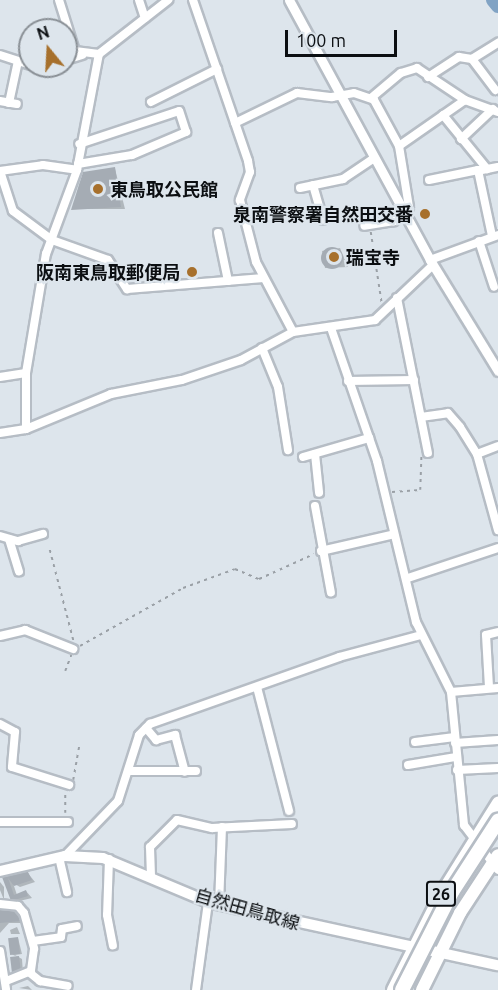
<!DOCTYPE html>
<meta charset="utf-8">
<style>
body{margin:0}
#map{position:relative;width:498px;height:990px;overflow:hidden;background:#dde5ec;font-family:Ubuntu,"Noto Sans JP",sans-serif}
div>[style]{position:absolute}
.shadow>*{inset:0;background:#0003}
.river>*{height:14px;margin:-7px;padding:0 7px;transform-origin:7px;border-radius:7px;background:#81a3c4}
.building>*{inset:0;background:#a5acb4;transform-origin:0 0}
.round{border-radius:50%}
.path>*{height:1.5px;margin-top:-0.75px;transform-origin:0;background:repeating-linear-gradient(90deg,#9aa0a6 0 3px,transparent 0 7.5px)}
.roads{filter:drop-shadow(2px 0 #b6bdc5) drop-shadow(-2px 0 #b6bdc5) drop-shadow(0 2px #b6bdc5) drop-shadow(0 -2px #b6bdc5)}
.minor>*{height:8px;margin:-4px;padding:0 4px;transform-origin:4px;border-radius:4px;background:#fff}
.tertiary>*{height:9px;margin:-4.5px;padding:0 4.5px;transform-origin:4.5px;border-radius:4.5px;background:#fff}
.secondary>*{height:10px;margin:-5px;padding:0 5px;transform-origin:5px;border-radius:5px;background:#fff}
.trunk>*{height:12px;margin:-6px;padding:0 6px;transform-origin:6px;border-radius:6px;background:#fff}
.bridges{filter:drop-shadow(2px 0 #b6bdc5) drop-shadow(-2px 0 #b6bdc5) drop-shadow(0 2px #b6bdc5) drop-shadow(0 -2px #b6bdc5)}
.motorway-bridge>*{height:14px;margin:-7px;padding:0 7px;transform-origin:7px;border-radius:7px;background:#fff}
.dots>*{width:16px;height:16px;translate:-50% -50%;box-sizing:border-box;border:3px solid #dde5ec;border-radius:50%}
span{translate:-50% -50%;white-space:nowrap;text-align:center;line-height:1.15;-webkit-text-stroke:4.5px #dde5ec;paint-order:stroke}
.shield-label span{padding:2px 4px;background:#dde5ec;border:2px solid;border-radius:4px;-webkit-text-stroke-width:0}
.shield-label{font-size:16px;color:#0c0f12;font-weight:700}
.poi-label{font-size:18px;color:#0c0f12;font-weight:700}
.left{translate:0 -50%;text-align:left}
.right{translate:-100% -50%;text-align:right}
.street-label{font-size:18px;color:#0c0f12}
.north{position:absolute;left:18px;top:18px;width:60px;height:60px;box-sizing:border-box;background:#dde5ec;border:2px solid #898f95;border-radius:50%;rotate:342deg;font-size:16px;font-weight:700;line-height:24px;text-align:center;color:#0c0f12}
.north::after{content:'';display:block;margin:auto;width:21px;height:27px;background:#a7702c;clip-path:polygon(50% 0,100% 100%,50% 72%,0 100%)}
.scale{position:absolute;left:285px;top:30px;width:112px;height:27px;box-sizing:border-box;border:3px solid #0c0f12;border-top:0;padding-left:8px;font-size:18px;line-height:21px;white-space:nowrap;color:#0c0f12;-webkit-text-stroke:4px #dde5ec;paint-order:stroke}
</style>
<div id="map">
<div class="shadow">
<div style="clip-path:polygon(115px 169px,125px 209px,73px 209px)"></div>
<div style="clip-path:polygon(340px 248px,348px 267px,325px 268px,322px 251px)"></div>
<div style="clip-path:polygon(27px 872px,35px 882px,20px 887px,13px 883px,17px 895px,26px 891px,32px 898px,15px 902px,4px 878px)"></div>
<div style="clip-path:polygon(0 882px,4px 887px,4px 900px,0 890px)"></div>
<div style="clip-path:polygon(0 908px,22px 914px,25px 923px,9px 923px,0 933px)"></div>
<div style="clip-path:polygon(17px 927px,20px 934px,11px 934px,10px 930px)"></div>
<div style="clip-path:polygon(18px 938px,22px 954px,15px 955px,22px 959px,23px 973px,16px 974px,18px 957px,11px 954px)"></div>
<div style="clip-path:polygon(28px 986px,32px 990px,19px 988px)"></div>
</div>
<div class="river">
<div style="left:493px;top:0;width:8px;rotate:50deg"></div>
</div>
<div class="building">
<div style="clip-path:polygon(115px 167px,121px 207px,71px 210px,83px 172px)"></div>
<div class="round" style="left:321px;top:247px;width:22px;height:22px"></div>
<div style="clip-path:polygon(27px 870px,32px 880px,14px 886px,8px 878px,14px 895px,26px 890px,28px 896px,11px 901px,2px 877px)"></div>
<div style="clip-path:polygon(0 906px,18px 910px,22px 921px,0 923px)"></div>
<div style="left:18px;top:937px;width:17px;height:10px;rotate:83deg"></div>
<div style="left:19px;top:956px;width:16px;height:9px;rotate:83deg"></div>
</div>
<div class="path">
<div style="left:371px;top:232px;width:73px;rotate:81.3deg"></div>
<div style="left:392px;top:492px;width:28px;rotate:-4deg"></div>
<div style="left:420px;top:490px;width:35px;rotate:-88deg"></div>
<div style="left:50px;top:550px;width:95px;rotate:75.4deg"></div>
<div style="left:80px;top:646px;width:118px;rotate:-29.4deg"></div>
<div style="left:183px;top:588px;width:55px;rotate:-20.1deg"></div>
<div style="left:235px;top:569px;width:26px;rotate:23deg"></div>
<div style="left:259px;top:579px;width:60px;rotate:-24.4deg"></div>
<div style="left:65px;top:671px;width:17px;rotate:-69deg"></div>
<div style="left:73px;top:780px;width:36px;rotate:-80deg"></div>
<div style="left:65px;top:813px;width:22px;rotate:-90deg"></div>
</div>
<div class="roads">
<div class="minor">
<div style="left:59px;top:0;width:53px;rotate:72.6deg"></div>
<div style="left:75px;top:51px;width:24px;rotate:7deg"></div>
<div style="left:139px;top:0;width:19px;rotate:72deg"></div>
<div style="left:193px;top:0;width:170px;rotate:71.1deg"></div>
<div style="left:248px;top:161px;width:11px;rotate:80deg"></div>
<div style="left:250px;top:172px;width:30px;rotate:110deg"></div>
<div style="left:240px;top:200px;width:64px;rotate:75.5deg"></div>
<div style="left:256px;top:262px;width:79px;rotate:62.1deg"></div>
<div style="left:0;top:55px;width:32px;rotate:18deg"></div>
<div style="left:472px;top:59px;width:31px;rotate:-32deg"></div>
<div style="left:66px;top:60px;width:17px;rotate:-17deg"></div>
<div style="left:42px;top:66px;width:3px"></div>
<div style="left:428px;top:77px;width:37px;rotate:-33deg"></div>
<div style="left:459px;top:57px;width:13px;rotate:9deg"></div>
<div style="left:472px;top:59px;width:39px;rotate:53deg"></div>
<div style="left:371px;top:98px;width:39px;rotate:-40deg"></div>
<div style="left:401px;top:73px;width:17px;rotate:-17deg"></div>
<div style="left:417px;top:68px;width:58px;rotate:33.7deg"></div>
<div style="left:465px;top:100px;width:35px;rotate:20deg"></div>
<div style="left:0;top:101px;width:17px;rotate:10deg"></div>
<div style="left:151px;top:102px;width:74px;rotate:-26.6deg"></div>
<div style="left:9px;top:103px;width:43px;rotate:-77.9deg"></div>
<div style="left:443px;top:115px;width:70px;rotate:50.8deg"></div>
<div style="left:235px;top:123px;width:69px;rotate:-25.8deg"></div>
<div style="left:297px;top:93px;width:35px;rotate:7deg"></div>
<div style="left:332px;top:97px;width:22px;rotate:-10deg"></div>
<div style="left:354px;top:93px;width:21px;rotate:19deg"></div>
<div style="left:374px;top:100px;width:52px;rotate:61.5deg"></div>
<div style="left:399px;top:146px;width:62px;rotate:80.7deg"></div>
<div style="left:409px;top:207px;width:21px;rotate:137deg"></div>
<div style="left:394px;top:221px;width:30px;rotate:171deg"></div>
<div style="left:461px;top:139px;width:44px;rotate:-43.2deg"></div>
<div style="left:399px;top:146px;width:80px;rotate:-34.9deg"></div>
<div style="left:78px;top:164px;width:55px;rotate:-9.5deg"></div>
<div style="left:132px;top:155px;width:59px;rotate:-23.1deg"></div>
<div style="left:186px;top:132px;width:22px;rotate:-108deg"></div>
<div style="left:179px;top:111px;width:105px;rotate:161.7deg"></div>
<div style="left:482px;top:170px;width:16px;rotate:-11deg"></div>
<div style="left:0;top:171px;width:42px;rotate:72deg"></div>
<div style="left:13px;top:211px;width:49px;rotate:36.6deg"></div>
<div style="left:52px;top:240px;width:59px;rotate:19.7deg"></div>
<div style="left:108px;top:260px;width:35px;rotate:57deg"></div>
<div style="left:127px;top:289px;width:137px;rotate:-4.6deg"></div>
<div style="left:0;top:171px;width:43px;rotate:-7.9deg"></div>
<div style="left:43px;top:165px;width:34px;rotate:8deg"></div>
<div style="left:429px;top:180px;width:50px;rotate:-11.5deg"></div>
<div style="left:478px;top:170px;width:67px;rotate:78deg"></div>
<div style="left:313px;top:185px;width:36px;rotate:74deg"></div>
<div style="left:300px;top:188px;width:44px;rotate:-11.8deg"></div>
<div style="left:343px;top:179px;width:37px;rotate:-34deg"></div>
<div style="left:218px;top:233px;width:49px;rotate:78.2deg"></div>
<div style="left:479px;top:241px;width:48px;rotate:71.9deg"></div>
<div style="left:430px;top:260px;width:72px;rotate:-20.2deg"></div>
<div style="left:397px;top:298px;width:158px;rotate:78.7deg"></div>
<div style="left:331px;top:328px;width:141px;rotate:70.9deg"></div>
<div style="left:377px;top:461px;width:166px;rotate:76.4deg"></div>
<div style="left:416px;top:622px;width:78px;rotate:63.4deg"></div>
<div style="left:451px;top:692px;width:134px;rotate:84.4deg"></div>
<div style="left:464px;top:825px;width:56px;rotate:52.9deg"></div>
<div style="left:262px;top:348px;width:42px;rotate:67.7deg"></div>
<div style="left:278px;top:387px;width:64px;rotate:81deg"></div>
<div style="left:0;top:377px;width:26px;rotate:-9deg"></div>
<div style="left:348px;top:381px;width:66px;rotate:-0.9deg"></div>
<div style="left:421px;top:417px;width:27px;rotate:-8deg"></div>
<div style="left:448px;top:413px;width:18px;rotate:49deg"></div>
<div style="left:460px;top:427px;width:32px;rotate:58deg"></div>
<div style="left:477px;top:454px;width:79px;rotate:74.6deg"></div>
<div style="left:26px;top:429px;width:56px;rotate:-90deg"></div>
<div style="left:26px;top:373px;width:121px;rotate:-80.5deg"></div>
<div style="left:46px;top:254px;width:90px;rotate:-69.7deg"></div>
<div style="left:77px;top:170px;width:118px;rotate:-79.3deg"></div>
<div style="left:99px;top:54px;width:88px;rotate:-38deg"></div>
<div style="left:0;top:433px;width:26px;rotate:-9deg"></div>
<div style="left:26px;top:429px;width:92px;rotate:-22.4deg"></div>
<div style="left:111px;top:394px;width:72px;rotate:-11.2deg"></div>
<div style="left:182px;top:380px;width:62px;rotate:-18.7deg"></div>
<div style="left:241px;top:360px;width:59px;rotate:-28.3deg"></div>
<div style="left:293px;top:332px;width:83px;rotate:-8.3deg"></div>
<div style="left:375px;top:320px;width:80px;rotate:-43.5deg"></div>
<div style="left:315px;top:454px;width:39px;rotate:84deg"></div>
<div style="left:477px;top:454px;width:22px;rotate:-21deg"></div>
<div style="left:303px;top:457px;width:69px;rotate:-16.1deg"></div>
<div style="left:315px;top:506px;width:88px;rotate:79.6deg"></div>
<div style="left:0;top:536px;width:19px;rotate:16deg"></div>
<div style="left:18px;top:541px;width:26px;rotate:-16deg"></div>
<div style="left:9px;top:539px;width:34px;rotate:73deg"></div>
<div style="left:321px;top:551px;width:72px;rotate:-12.9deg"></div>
<div style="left:408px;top:578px;width:95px;rotate:-18.4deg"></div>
<div style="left:0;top:636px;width:26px;rotate:-13deg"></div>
<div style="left:25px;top:630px;width:52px;rotate:21.6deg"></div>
<div style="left:257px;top:687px;width:128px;rotate:75.5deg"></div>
<div style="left:489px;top:687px;width:52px;rotate:-93.3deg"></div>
<div style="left:486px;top:635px;width:12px;rotate:-14deg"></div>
<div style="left:451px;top:692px;width:47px;rotate:-4.9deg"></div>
<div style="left:0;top:724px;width:17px;rotate:28deg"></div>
<div style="left:15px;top:732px;width:35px;rotate:95deg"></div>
<div style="left:12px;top:767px;width:60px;rotate:17.5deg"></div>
<div style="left:146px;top:728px;width:16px;rotate:50deg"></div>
<div style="left:156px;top:740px;width:20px;rotate:-15deg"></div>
<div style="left:175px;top:735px;width:38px;rotate:75deg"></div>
<div style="left:415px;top:742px;width:40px;rotate:-7.1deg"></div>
<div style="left:455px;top:743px;width:43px;rotate:-4deg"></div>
<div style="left:408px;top:765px;width:49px;rotate:-9.5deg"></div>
<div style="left:457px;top:770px;width:41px;rotate:-2.8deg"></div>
<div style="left:130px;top:771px;width:66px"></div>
<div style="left:0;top:822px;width:68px"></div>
<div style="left:65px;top:856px;width:76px;rotate:-46.1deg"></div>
<div style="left:118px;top:801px;width:69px;rotate:-72.3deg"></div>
<div style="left:139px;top:735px;width:16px;rotate:-45deg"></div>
<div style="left:150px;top:724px;width:201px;rotate:-19.5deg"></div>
<div style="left:339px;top:657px;width:85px;rotate:-15deg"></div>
<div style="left:59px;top:857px;width:36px;rotate:77deg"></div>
<div style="left:109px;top:859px;width:56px;rotate:92deg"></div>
<div style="left:107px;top:915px;width:31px;rotate:79deg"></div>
<div style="left:151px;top:876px;width:29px;rotate:-92deg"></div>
<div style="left:150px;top:847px;width:38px;rotate:-45deg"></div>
<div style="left:177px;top:820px;width:36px;rotate:13deg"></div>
<div style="left:212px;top:828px;width:80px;rotate:-2.9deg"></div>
<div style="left:0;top:904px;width:18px;rotate:6deg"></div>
<div style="left:18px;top:906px;width:9px;rotate:49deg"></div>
<div style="left:24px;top:913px;width:37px;rotate:74deg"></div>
<div style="left:34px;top:949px;width:22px;rotate:98deg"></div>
<div style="left:31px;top:971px;width:27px;rotate:158deg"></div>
<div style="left:219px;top:905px;width:78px;rotate:-87.8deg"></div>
<div style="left:33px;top:941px;width:28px;rotate:-8deg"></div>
<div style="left:61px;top:937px;width:8px;rotate:-83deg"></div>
<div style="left:62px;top:929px;width:15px;rotate:-11deg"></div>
<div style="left:0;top:951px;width:39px;rotate:81deg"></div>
<div style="left:30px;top:973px;width:13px;rotate:39deg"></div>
<div style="left:40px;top:981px;width:28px;rotate:10deg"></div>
<div style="left:196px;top:990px;width:89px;rotate:-82.2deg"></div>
</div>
<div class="tertiary">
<div style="left:289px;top:0;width:296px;rotate:61.5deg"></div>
<div style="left:430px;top:260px;width:130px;rotate:58.5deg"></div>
</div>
<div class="secondary">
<div style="left:0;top:871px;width:67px;rotate:-13deg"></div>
<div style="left:65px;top:856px;width:38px;rotate:3deg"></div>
<div style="left:103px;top:858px;width:114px;rotate:22.7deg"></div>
<div style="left:208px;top:902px;width:297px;rotate:12.3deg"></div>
</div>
<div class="trunk">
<div style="left:393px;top:990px;width:105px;rotate:-63.4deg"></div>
<div style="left:440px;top:896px;width:110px;rotate:-58.1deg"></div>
<div style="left:422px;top:990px;width:86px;rotate:-63.7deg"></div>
<div style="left:460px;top:913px;width:69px;rotate:-56.8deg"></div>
</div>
</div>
<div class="bridges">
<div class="motorway-bridge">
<div style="left:402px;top:990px;width:110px;rotate:-63deg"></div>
<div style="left:452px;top:892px;width:85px;rotate:-57.1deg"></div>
</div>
</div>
<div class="dots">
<div style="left:98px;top:189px;background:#a7702c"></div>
<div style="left:425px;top:214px;background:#a7702c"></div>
<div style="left:334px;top:257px;background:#a7702c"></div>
<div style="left:192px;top:272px;background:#a7702c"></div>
</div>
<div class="shield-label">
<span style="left:441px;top:894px">26</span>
</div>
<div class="poi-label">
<span class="left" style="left:110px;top:189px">東鳥取公民館</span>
<span class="right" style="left:413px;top:214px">泉南警察署自然田交番</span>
<span class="left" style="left:346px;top:257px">瑞宝寺</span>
<span class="right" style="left:180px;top:272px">阪南東鳥取郵便局</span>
</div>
<div class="street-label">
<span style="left:247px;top:909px;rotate:16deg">自然田鳥取線</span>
</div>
<div class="north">N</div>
<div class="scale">100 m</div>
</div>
